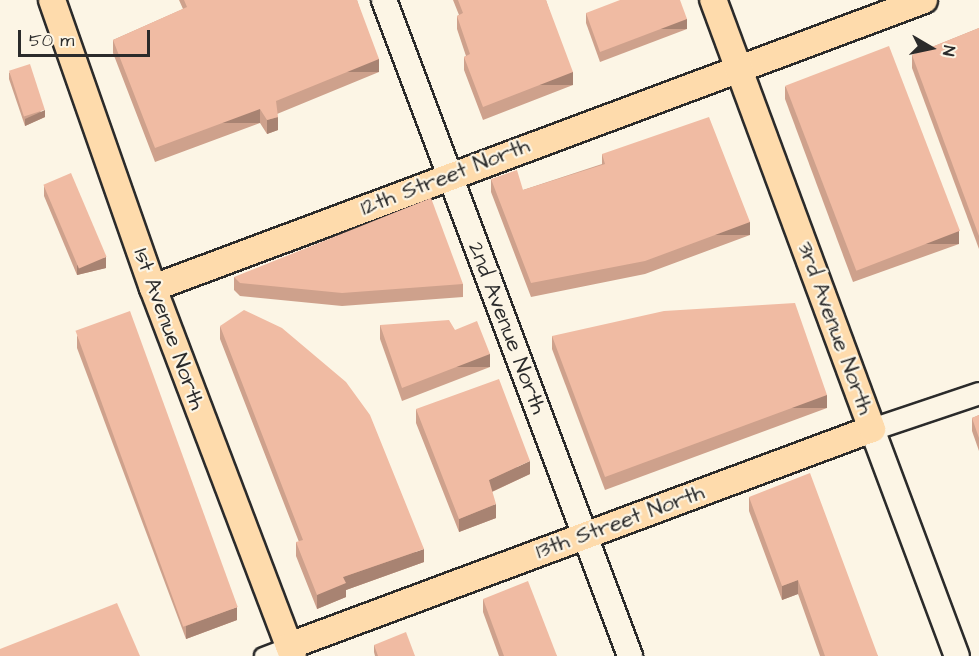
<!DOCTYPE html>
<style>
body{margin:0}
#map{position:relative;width:979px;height:656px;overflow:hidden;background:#fcf5e5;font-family:"Architects Daughter",sans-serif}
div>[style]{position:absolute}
.roads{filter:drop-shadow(2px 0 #2b2b2b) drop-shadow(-2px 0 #2b2b2b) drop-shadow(0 2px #2b2b2b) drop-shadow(0 -2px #2b2b2b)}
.minor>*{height:16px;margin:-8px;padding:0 8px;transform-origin:8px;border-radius:8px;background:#fcf5e5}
.tertiary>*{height:21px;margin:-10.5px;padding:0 10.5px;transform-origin:10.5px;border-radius:10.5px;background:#fcf5e5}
.secondary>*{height:24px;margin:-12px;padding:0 12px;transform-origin:12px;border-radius:12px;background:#fcf5e5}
.primary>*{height:26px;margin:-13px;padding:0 13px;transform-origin:13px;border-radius:13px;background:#fedbac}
.wall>*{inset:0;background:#cea18c}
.shaded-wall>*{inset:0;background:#a88372;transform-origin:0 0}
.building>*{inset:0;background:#f0bba3;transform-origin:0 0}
span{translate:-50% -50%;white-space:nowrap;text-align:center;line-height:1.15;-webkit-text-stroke:4.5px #fcf5e5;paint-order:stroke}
.street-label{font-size:22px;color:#2b2b2b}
.north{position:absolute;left:901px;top:18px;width:60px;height:60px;-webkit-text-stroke:4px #fcf5e5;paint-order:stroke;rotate:99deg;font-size:16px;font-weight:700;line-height:24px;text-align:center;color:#2b2b2b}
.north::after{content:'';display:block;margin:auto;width:21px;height:27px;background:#2b2b2b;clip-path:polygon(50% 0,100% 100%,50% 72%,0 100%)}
.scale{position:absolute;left:18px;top:30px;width:132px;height:27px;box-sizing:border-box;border:3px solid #2b2b2b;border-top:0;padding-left:8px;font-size:18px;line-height:21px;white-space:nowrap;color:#2b2b2b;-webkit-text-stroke:4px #fcf5e5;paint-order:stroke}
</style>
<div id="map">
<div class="roads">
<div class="minor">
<div style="left:263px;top:656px;width:28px;rotate:-21deg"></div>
</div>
<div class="tertiary">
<div style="left:872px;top:429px;width:113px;rotate:-18.6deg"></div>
</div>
<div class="secondary">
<div style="left:384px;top:0;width:701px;rotate:69.44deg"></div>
<div style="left:872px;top:429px;width:242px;rotate:69.5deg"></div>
</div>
<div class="primary">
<div style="left:52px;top:0;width:305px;rotate:70.7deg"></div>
<div style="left:153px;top:288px;width:394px;rotate:69.2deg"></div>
<div style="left:153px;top:288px;width:823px;rotate:-20.48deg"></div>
<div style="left:289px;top:646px;width:622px;rotate:-20.42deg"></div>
<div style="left:872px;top:429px;width:458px;rotate:-110.3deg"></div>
</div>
</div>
<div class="wall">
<div style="clip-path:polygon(179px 0,357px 0,379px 72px,277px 114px,278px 130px,267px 134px,260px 123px,155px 162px,113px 53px,113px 40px,183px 9px)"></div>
<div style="clip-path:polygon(453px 0,546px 0,573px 85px,483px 120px,464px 70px,464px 57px,466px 56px,457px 29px,457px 16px,459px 15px)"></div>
<div style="clip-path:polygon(586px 13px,687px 29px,600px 62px,586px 23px)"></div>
<div style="clip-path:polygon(979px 28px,979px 249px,912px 68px,912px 55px)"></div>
<div style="clip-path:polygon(9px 72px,45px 117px,25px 126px,9px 79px)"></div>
<div style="clip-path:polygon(785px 86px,959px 244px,853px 282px,785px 99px)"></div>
<div style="clip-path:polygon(602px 154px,750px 235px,645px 274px,531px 297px,491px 192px,491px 179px,523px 190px,602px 164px)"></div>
<div style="clip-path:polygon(44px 185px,106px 268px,77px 275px,44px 196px)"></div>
<div style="clip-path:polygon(234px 277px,463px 284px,463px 297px,342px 306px,240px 296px,234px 290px)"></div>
<div style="clip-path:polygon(380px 325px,455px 330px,490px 367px,402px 401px,380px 339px)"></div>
<div style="clip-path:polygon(220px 326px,424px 562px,346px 590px,346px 597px,317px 609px,296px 556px,296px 542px,299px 542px,220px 339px)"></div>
<div style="clip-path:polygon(77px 335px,237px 620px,186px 639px,77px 348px)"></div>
<div style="clip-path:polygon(552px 336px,827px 408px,605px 490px,552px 349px)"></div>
<div style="clip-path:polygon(416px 409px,530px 474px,492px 492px,496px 518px,459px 532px,416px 423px)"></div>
<div style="clip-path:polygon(979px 415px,979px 451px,972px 431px,972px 418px)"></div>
<div style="clip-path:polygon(749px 497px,878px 656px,820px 656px,798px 594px,782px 600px,749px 511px)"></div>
<div style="clip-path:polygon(483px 599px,557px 656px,499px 656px,483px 612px)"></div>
<div style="clip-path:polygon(374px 645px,415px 656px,375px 656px,374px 652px)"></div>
</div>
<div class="shaded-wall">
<div style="left:687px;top:19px;width:10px;height:93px;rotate:90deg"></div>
<div style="left:379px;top:59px;width:13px;height:111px;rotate:90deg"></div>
<div style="left:573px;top:72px;width:13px;height:97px;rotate:90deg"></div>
<div style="left:260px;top:109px;width:14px;height:112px;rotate:90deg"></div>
<div style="clip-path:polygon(45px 110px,45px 117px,25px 126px,25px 119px)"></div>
<div style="clip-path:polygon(278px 117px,278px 130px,267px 134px,267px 120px)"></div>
<div style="left:750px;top:222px;width:13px;height:112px;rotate:90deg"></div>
<div style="left:959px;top:231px;width:13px;height:113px;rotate:90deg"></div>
<div style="clip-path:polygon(106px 257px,106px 268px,77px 275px,77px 265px)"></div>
<div style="left:490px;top:354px;width:13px;height:94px;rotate:90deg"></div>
<div style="left:827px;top:395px;width:13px;height:237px;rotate:90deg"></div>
<div style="clip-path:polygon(530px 461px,530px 474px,489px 493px,489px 480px)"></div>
<div style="clip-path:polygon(496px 504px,496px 518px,459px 532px,459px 519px)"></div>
<div style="clip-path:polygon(424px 549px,424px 562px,346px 590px,346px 597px,317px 609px,317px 595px,343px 577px)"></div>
<div style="clip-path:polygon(798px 580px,798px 594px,782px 600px,782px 586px)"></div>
<div style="clip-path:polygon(237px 607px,237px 620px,186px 639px,186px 626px)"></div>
</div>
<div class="building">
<div style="clip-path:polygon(184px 0,357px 0,379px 59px,276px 101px,278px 117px,267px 120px,260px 109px,155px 148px,113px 40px,187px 7px)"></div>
<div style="clip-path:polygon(458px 0,546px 0,573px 72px,483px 107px,464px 57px,470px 54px,457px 16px,463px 13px)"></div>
<div style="clip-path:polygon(620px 0,680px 0,687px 19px,600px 52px,586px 13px)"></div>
<div style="clip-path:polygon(979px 28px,979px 236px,912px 55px)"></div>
<div style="left:889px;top:46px;width:198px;height:111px;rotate:69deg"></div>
<div style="left:30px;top:64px;width:48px;height:22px;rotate:72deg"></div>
<div style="clip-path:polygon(709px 117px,750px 222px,645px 261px,531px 283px,491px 179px,517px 170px,523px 190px,605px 164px,602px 154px)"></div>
<div style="left:71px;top:173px;width:91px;height:30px;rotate:67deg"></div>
<div style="clip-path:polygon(431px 198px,463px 284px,342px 293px,240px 283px,234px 277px)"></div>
<div style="clip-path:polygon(795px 303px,827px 395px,605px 477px,552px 336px,664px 311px)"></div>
<div style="clip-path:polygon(244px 310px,282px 328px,346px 382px,370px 415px,424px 549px,343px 577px,346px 583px,317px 595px,296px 542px,303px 540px,220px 326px)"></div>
<div style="left:130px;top:311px;width:315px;height:58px;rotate:70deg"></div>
<div style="clip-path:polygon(449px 320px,455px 330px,477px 321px,490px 354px,402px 388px,380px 325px)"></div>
<div style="clip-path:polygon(499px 379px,530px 461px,489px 480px,496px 504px,459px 519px,416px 409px)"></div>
<div style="clip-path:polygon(979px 415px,979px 438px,972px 418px)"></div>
<div style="clip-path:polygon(810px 473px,878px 656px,825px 656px,798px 580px,782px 586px,749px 497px)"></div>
<div style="clip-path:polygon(528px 581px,557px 656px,504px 656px,483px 599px)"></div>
<div style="clip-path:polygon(117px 603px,140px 656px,0 656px,0 649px)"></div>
<div style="clip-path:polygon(406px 632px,415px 656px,378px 656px,374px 645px)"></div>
</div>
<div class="street-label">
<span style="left:445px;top:177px;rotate:-21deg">12th Street North</span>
<span style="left:507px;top:328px;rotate:69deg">2nd Avenue North</span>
<span style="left:835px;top:328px;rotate:70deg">3rd Avenue North</span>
<span style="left:169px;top:329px;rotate:70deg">1st Avenue North</span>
<span style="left:620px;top:522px;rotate:-20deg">13th Street North</span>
</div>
<div class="north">N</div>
<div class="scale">50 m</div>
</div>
